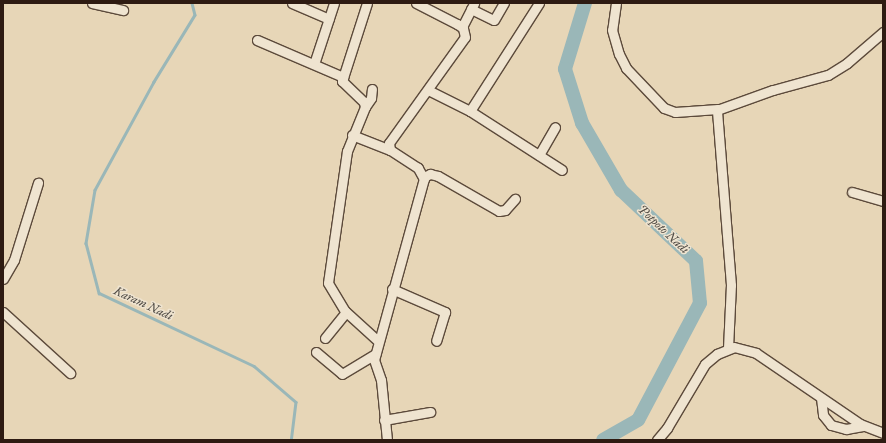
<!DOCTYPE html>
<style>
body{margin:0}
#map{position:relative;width:886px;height:443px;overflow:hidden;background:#e7d6b7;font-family:"IM FELL Great Primer",serif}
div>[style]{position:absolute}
.stream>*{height:2.5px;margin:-1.25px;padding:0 1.25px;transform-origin:1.25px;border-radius:1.25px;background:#9ab7b8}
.river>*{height:14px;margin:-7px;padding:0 7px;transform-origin:7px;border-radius:7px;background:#9ab7b8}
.roads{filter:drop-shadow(1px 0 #5c4a3b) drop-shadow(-1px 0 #5c4a3b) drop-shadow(0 1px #5c4a3b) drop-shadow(0 -1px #5c4a3b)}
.street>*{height:9px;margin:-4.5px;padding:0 4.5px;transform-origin:4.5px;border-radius:4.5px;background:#efe4d0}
span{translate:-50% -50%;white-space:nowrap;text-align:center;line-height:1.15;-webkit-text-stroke:3px #efe4d0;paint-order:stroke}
.water-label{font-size:12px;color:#4e4a44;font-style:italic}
.frame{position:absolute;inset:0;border:4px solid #2e1b12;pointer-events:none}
</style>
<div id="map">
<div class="stream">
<div style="left:192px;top:3px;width:12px;rotate:76deg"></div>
<div style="left:195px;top:15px;width:79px;rotate:121.5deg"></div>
<div style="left:154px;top:82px;width:123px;rotate:118.6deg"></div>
<div style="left:95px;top:190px;width:54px;rotate:99.6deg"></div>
<div style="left:86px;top:243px;width:52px;rotate:75.4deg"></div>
<div style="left:99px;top:293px;width:171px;rotate:25.2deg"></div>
<div style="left:254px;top:366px;width:55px;rotate:40.6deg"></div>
<div style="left:296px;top:402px;width:38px;rotate:97deg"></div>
</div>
<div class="river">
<div style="left:585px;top:3px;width:69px;rotate:106.9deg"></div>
<div style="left:565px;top:69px;width:57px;rotate:72.5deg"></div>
<div style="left:582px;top:123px;width:78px;rotate:59.8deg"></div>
<div style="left:621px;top:190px;width:103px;rotate:43.4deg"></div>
<div style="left:696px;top:261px;width:42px;rotate:84.6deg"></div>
<div style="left:700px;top:303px;width:132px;rotate:117.9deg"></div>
<div style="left:638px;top:420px;width:40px;rotate:150.3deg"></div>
</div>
<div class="roads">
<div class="street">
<div style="left:92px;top:3px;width:32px;rotate:13deg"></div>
<div style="left:292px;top:3px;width:40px;rotate:23.4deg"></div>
<div style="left:367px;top:3px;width:82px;rotate:107.8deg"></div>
<div style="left:342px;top:81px;width:30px;rotate:44deg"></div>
<div style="left:364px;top:102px;width:5px;rotate:79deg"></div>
<div style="left:365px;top:107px;width:48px;rotate:112.2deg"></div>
<div style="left:347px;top:151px;width:133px;rotate:98.2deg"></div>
<div style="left:328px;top:283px;width:33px;rotate:59deg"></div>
<div style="left:345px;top:311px;width:45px;rotate:42.3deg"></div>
<div style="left:616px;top:3px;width:27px;rotate:98deg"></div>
<div style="left:612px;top:30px;width:25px;rotate:74deg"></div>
<div style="left:619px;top:54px;width:16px;rotate:63deg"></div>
<div style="left:626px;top:68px;width:55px;rotate:46.5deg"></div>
<div style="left:664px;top:108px;width:12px;rotate:20deg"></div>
<div style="left:675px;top:112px;width:43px;rotate:-4deg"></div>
<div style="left:471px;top:9px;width:25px;rotate:26deg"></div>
<div style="left:494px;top:20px;width:20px;rotate:-60deg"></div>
<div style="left:462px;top:27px;width:27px;rotate:-63deg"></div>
<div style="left:257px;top:40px;width:94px;rotate:23.3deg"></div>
<div style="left:314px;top:64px;width:64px;rotate:-71.8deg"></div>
<div style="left:428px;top:90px;width:47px;rotate:26.6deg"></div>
<div style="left:470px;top:111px;width:109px;rotate:32.7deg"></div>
<div style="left:365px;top:107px;width:11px;rotate:-56deg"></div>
<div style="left:371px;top:98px;width:9px;rotate:-84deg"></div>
<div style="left:470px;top:111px;width:128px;rotate:-57.4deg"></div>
<div style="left:352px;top:135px;width:41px;rotate:21.5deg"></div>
<div style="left:539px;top:155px;width:32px;rotate:-60deg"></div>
<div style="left:424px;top:177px;width:7px;rotate:-27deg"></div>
<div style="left:430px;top:174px;width:8px;rotate:14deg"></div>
<div style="left:438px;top:176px;width:70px;rotate:29.8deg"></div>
<div style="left:499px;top:211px;width:6px;rotate:-9deg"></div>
<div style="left:505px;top:210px;width:15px;rotate:-48deg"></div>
<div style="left:852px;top:192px;width:32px;rotate:16deg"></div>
<div style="left:3px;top:279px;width:22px;rotate:-60deg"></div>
<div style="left:14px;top:260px;width:81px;rotate:-72.7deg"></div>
<div style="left:392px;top:289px;width:58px;rotate:23.5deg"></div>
<div style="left:445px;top:312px;width:30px;rotate:107deg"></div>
<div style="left:3px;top:312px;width:91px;rotate:42.3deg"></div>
<div style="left:325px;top:338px;width:33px;rotate:-51deg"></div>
<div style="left:728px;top:348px;width:63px;rotate:-87.3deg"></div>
<div style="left:731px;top:285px;width:176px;rotate:-94.6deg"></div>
<div style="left:717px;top:110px;width:59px;rotate:-19.7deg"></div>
<div style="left:773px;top:90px;width:57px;rotate:-15.3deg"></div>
<div style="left:828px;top:75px;width:22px;rotate:-32deg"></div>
<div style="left:847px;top:63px;width:48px;rotate:-40.7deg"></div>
<div style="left:316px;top:352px;width:34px;rotate:40deg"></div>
<div style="left:342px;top:374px;width:39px;rotate:-31deg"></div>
<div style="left:821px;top:398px;width:17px;rotate:83deg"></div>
<div style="left:823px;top:415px;width:13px;rotate:51deg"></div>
<div style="left:831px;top:425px;width:16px;rotate:15deg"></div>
<div style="left:846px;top:429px;width:17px;rotate:-10deg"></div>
<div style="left:384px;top:420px;width:47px;rotate:-9.9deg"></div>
<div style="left:387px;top:440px;width:60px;rotate:-95.7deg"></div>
<div style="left:381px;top:380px;width:21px;rotate:-109deg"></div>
<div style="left:374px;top:360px;width:188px;rotate:-74.6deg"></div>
<div style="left:424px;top:179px;width:13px;rotate:-119deg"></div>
<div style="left:418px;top:168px;width:33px;rotate:-147deg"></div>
<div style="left:390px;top:150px;width:7px;rotate:-98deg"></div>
<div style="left:389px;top:143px;width:130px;rotate:-54.4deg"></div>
<div style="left:465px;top:37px;width:9px;rotate:-103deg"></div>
<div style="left:463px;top:28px;width:7px;rotate:-146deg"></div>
<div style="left:457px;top:24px;width:46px;rotate:-152.9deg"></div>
<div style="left:657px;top:440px;width:16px;rotate:-50deg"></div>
<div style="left:667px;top:428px;width:74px;rotate:-59.3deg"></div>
<div style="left:705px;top:364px;width:16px;rotate:-40deg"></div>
<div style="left:717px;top:354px;width:18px;rotate:-22deg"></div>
<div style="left:734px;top:347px;width:23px;rotate:15deg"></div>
<div style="left:756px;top:353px;width:126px;rotate:34.3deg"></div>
<div style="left:860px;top:424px;width:25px;rotate:21deg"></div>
</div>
</div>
<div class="water-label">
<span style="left:663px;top:230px;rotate:43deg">Potpoto Nadi</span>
<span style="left:143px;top:304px;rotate:25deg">Karam Nadi</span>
</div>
<div class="frame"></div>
</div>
